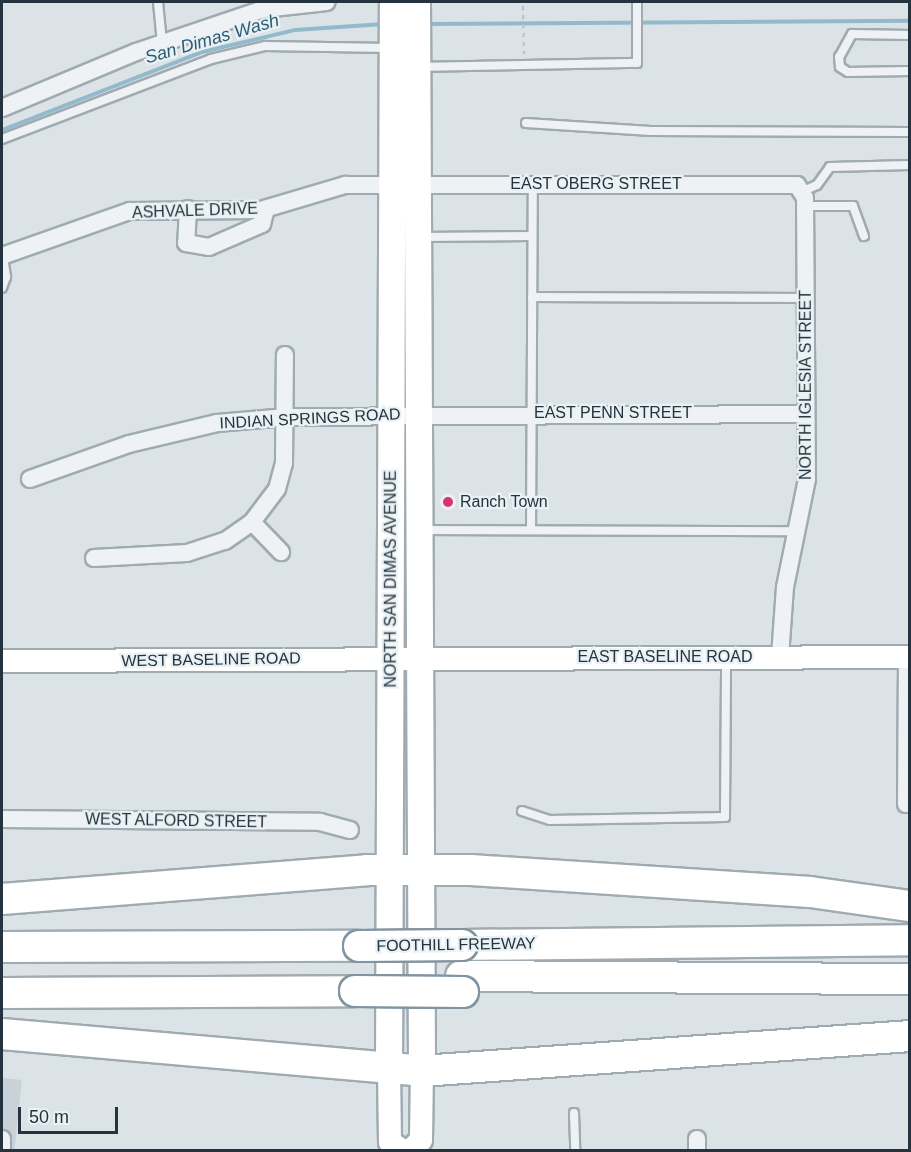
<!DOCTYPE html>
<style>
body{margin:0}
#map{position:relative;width:911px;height:1152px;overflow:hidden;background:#dbe3e7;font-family:Helvetica,sans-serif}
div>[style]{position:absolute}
.built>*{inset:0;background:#c9d2d9;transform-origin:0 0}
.stream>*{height:4px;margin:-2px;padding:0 2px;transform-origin:2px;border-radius:2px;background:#92bacb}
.path>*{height:2px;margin-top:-1px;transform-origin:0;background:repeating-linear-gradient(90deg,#b9c0c5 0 4.5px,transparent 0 9px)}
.roads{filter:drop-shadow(2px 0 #a0abb1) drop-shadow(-2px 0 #a0abb1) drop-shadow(0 2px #a0abb1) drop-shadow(0 -2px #a0abb1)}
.service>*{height:8px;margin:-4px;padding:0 4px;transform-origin:4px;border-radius:4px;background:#eef2f5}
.minor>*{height:16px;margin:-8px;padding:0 8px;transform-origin:8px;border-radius:8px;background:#eef2f5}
.secondary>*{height:22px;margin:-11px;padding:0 11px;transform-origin:11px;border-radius:11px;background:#fff}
.primary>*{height:26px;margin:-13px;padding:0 13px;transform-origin:13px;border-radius:13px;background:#fff}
.motorway>*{height:30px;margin:-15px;padding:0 15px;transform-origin:15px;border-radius:15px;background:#fff}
.bridges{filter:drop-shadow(2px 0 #81949f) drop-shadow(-2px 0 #81949f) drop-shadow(0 2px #81949f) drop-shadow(0 -2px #81949f)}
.motorway-bridge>*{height:30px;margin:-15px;padding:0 15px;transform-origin:15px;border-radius:15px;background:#fff}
.dots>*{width:16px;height:16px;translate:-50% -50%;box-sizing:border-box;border:3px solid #eaf1f5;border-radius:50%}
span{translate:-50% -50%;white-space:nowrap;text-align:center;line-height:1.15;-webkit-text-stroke:4.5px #eaf1f5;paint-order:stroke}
.street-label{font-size:16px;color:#24333e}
.poi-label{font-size:16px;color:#24333e}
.left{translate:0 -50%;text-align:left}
.water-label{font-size:18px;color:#2b5d75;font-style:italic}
.frame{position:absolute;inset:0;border:3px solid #24333e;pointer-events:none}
.scale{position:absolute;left:18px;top:1107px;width:100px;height:27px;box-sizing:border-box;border:3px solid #24333e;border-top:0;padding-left:8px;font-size:18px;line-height:21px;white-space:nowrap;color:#24333e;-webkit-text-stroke:4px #eaf1f5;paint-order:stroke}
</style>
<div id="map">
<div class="built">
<div style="left:2px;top:1078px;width:20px;height:72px;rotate:6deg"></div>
</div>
<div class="stream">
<div style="left:427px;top:24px;width:483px;rotate:-0.4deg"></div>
<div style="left:2px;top:130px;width:215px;rotate:-21.3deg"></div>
<div style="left:202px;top:52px;width:96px;rotate:-13.3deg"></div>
<div style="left:295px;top:30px;width:89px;rotate:-3.9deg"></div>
</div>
<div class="path">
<div style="left:523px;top:6px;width:48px;rotate:88.8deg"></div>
</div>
<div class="roads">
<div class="service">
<div style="left:158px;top:2px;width:41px;rotate:84.4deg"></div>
<div style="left:910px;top:35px;width:58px;rotate:-179deg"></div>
<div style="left:852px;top:34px;width:26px;rotate:119deg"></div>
<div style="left:839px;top:57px;width:10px;rotate:84deg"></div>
<div style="left:840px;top:67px;width:9px;rotate:32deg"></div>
<div style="left:848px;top:72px;width:62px;rotate:-0.9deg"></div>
<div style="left:421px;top:67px;width:216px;rotate:-1.1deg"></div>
<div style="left:637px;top:63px;width:61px;rotate:-90deg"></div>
<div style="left:526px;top:123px;width:125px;rotate:3.7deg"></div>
<div style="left:651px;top:131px;width:259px;rotate:0.2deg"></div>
<div style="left:2px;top:139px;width:224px;rotate:-20.9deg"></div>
<div style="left:211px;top:59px;width:56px;rotate:-13.5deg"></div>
<div style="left:265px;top:46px;width:125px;rotate:0.9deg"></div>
<div style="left:801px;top:192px;width:17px;rotate:-24deg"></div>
<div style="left:817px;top:185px;width:22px;rotate:-54deg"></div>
<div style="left:830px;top:167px;width:80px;rotate:-1.4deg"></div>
<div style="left:805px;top:206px;width:48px"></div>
<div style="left:853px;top:206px;width:32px;rotate:70deg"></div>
<div style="left:422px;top:237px;width:110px;rotate:-0.5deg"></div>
<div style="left:2px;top:288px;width:12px;rotate:-70deg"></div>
<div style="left:6px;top:277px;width:21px;rotate:-98deg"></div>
<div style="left:532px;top:297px;width:274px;rotate:0.2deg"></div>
<div style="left:422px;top:530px;width:377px;rotate:0.2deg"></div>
<div style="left:531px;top:530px;width:346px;rotate:-89.7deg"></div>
<div style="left:522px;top:811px;width:29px;rotate:18deg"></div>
<div style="left:550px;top:820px;width:175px;rotate:-1deg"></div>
<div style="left:725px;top:817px;width:158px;rotate:-89.6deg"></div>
<div style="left:574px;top:1113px;width:37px;rotate:88deg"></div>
</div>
<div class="minor">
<div style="left:2px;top:108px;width:145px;rotate:-22.7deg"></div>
<div style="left:136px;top:52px;width:135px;rotate:-18.6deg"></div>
<div style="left:264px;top:9px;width:63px;rotate:-6.3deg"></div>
<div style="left:188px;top:209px;width:34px;rotate:93deg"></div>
<div style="left:186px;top:243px;width:23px;rotate:10deg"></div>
<div style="left:209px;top:247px;width:58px;rotate:-23.5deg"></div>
<div style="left:262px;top:224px;width:16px;rotate:-75deg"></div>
<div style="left:2px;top:256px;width:136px;rotate:-19.4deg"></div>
<div style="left:130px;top:211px;width:131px;rotate:-0.4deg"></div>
<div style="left:261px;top:210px;width:88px;rotate:-16.6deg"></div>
<div style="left:345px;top:185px;width:452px"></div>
<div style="left:797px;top:185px;width:15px;rotate:58deg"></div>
<div style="left:805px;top:198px;width:281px;rotate:89.6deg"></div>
<div style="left:807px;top:479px;width:110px;rotate:101.5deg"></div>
<div style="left:785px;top:587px;width:69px;rotate:94.1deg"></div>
<div style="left:30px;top:479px;width:105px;rotate:-19.5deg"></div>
<div style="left:129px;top:444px;width:90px;rotate:-13.4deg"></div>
<div style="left:217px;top:423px;width:70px;rotate:-4.9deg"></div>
<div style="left:287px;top:417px;width:519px;rotate:-0.33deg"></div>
<div style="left:252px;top:522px;width:42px;rotate:46deg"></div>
<div style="left:94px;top:558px;width:93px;rotate:-3.1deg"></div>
<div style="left:187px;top:553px;width:40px;rotate:-18deg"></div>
<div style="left:225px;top:541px;width:33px;rotate:-35deg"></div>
<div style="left:252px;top:522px;width:41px;rotate:-52.9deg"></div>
<div style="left:277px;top:489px;width:27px;rotate:-75deg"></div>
<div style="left:284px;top:463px;width:108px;rotate:-89.5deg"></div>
<div style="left:906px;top:804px;width:147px;rotate:-89.6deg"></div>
<div style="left:2px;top:819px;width:318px;rotate:0.5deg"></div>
<div style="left:320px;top:822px;width:31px;rotate:15deg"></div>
<div style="left:2px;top:1139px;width:11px;rotate:90deg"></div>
<div style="left:697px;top:1150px;width:11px;rotate:-90deg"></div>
</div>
<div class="secondary">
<div style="left:2px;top:661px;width:908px;rotate:-0.25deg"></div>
<div style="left:389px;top:1070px;width:72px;rotate:89.2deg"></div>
<div style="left:390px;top:1142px;width:14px;rotate:34deg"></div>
<div style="left:411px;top:1150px;width:14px;rotate:-45deg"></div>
<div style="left:421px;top:1140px;width:69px;rotate:-89.2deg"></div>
</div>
<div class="primary">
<div style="left:417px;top:2px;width:1069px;rotate:89.73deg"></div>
<div style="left:389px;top:1070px;width:1068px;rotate:-89.79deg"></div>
</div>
<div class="motorway">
<div style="left:2px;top:899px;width:366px;rotate:-4.5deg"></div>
<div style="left:367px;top:870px;width:104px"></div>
<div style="left:471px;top:870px;width:340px;rotate:3.7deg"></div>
<div style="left:810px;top:892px;width:101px;rotate:8deg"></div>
<div style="left:462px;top:945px;width:448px;rotate:-0.6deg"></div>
<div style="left:2px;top:947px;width:357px;rotate:-0.2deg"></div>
<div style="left:461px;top:976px;width:449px;rotate:0.4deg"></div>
<div style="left:2px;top:993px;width:353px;rotate:-0.3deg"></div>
<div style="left:2px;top:1034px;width:422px;rotate:5deg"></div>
<div style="left:422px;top:1071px;width:489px;rotate:-4.1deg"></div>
</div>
</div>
<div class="bridges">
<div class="motorway-bridge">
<div style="left:359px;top:946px;width:103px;rotate:-0.6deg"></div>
<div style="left:355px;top:991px;width:108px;rotate:0.5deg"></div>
</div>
</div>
<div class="dots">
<div style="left:448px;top:502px;background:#d93371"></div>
</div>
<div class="street-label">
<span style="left:596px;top:184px">EAST OBERG STREET</span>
<span style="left:195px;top:211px;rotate:-2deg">ASHVALE DRIVE</span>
<span style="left:806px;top:385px;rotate:-90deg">NORTH IGLESIA STREET</span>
<span style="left:613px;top:413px">EAST PENN STREET</span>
<span style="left:310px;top:419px;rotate:-3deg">INDIAN SPRINGS ROAD</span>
<span style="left:391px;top:579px;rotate:-90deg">NORTH SAN DIMAS AVENUE</span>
<span style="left:665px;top:657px">EAST BASELINE ROAD</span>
<span style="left:211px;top:660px;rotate:-1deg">WEST BASELINE ROAD</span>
<span style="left:176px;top:821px;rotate:1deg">WEST ALFORD STREET</span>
<span style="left:456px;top:945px;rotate:-1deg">FOOTHILL FREEWAY</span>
</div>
<div class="poi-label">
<span class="left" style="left:460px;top:502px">Ranch Town</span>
</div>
<div class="water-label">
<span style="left:212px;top:39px;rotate:-16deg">San Dimas Wash</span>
</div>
<div class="frame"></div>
<div class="scale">50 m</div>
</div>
